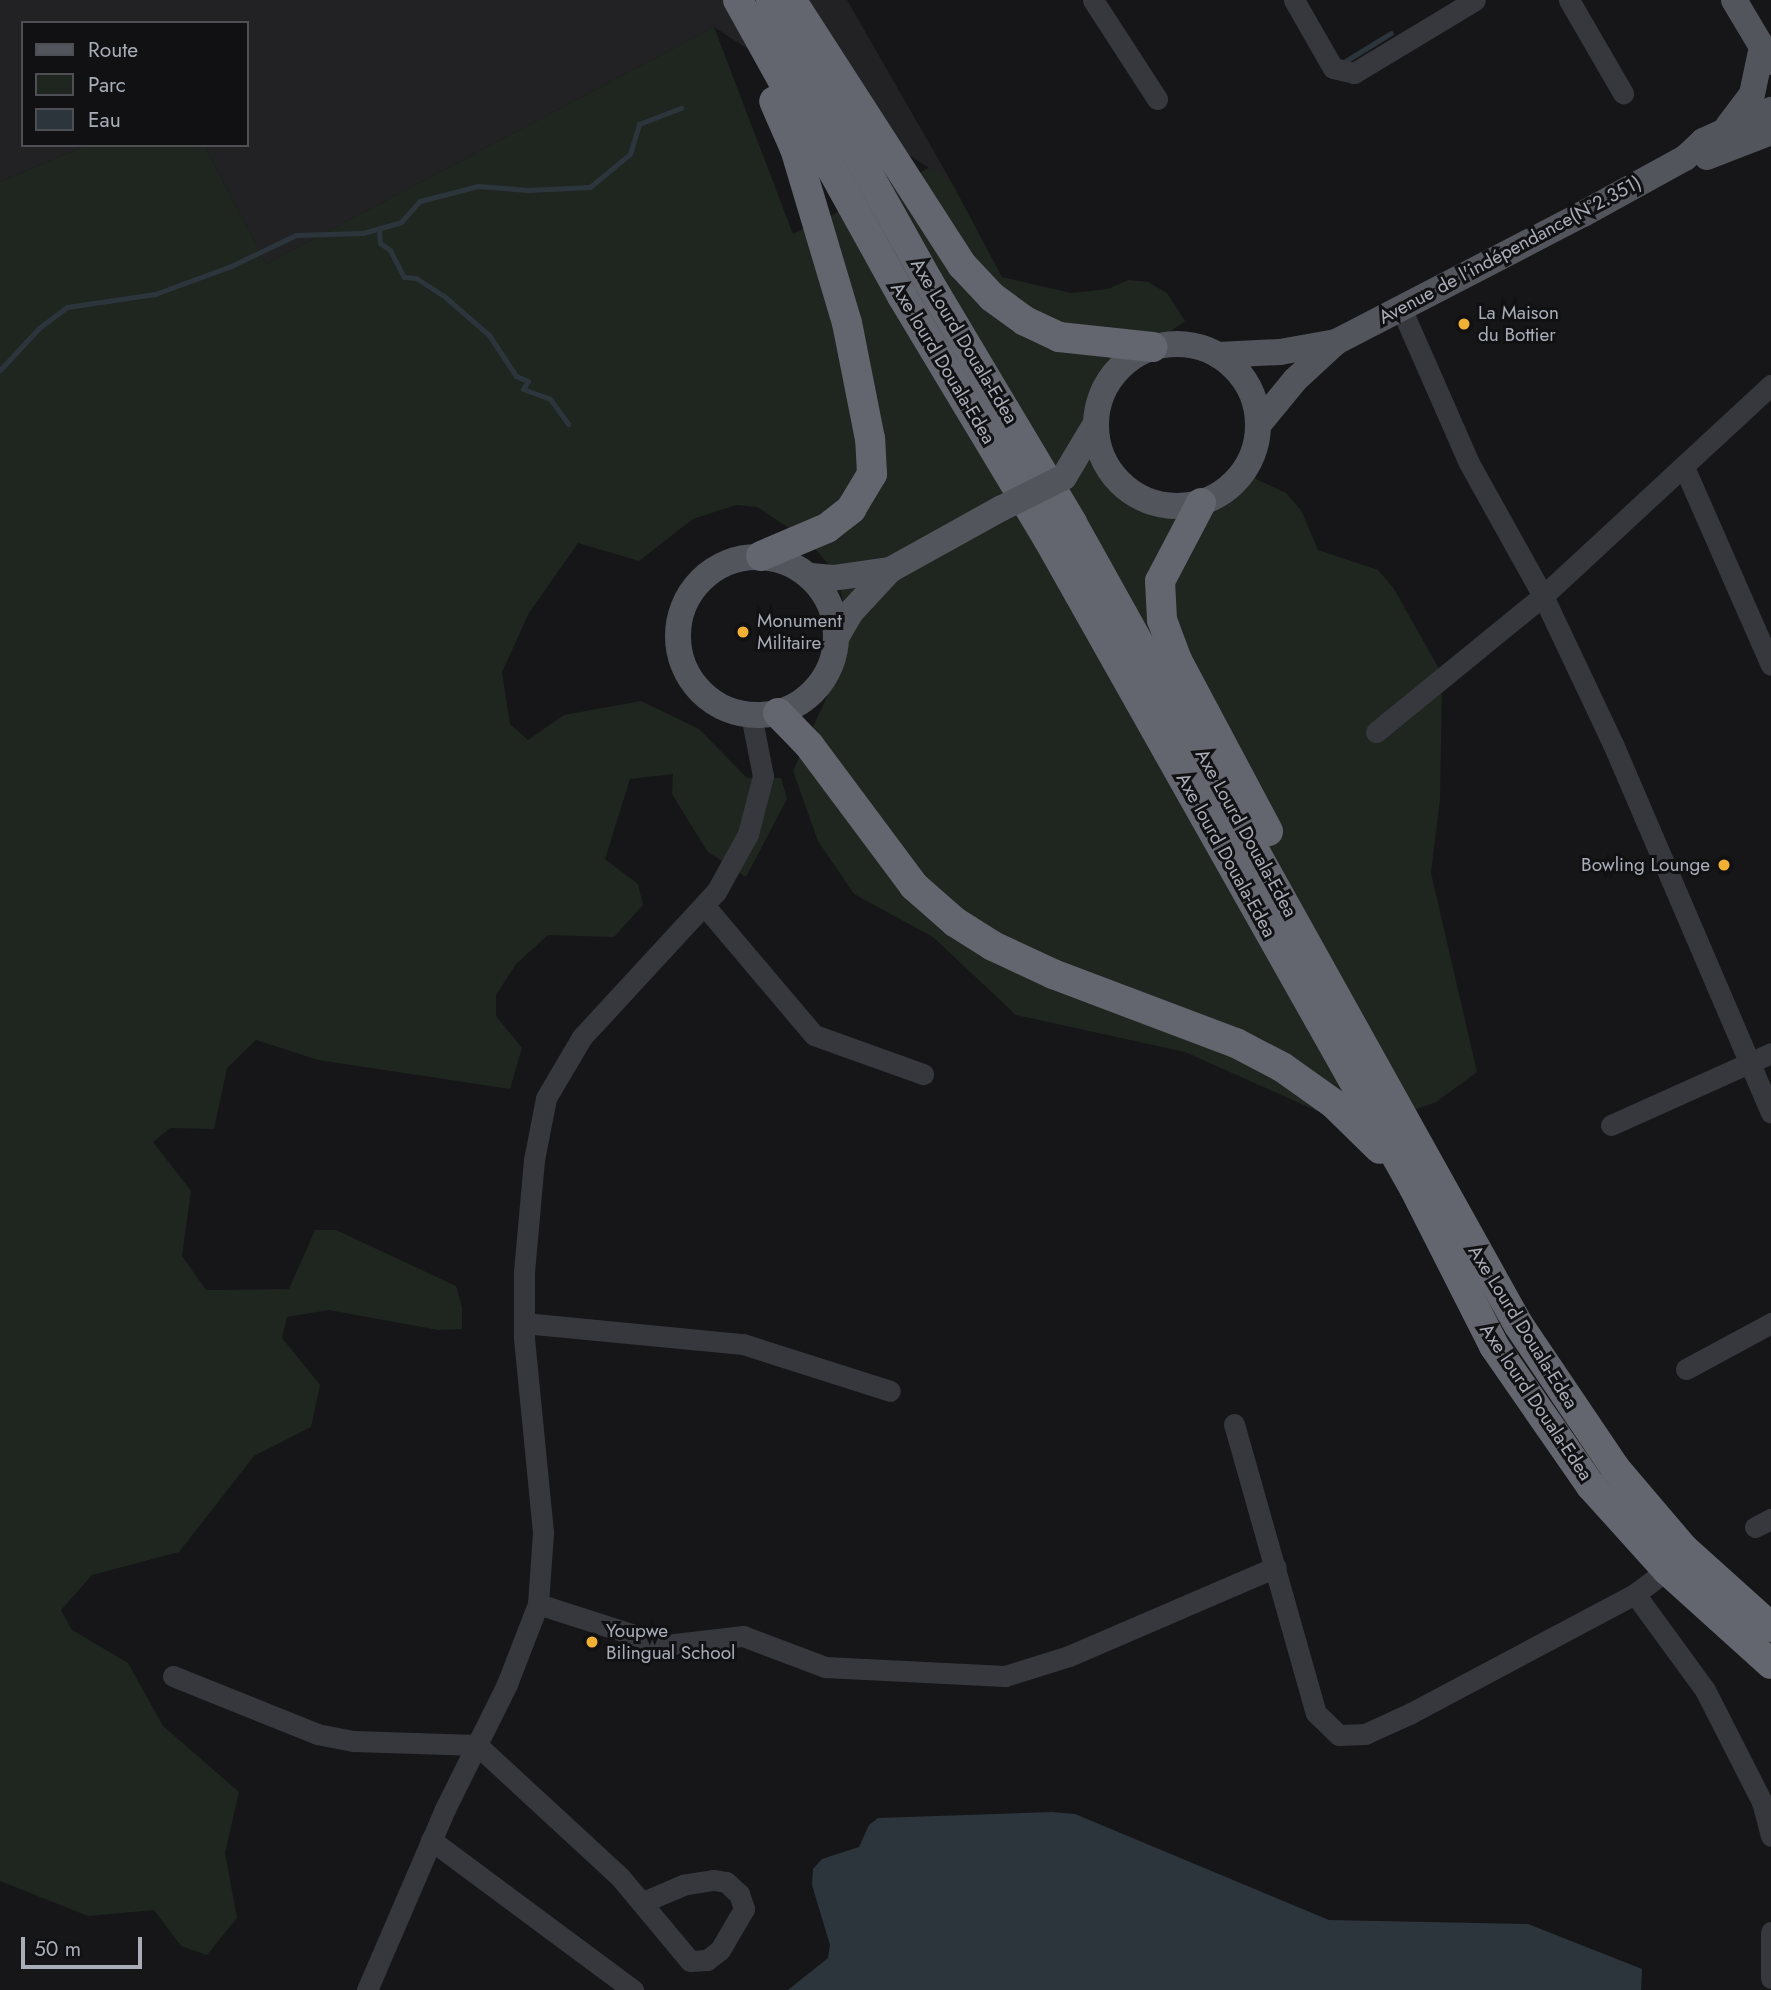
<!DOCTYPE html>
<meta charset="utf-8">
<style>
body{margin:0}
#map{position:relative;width:1771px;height:1990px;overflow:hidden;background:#161618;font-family:Jost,sans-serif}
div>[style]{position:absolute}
.built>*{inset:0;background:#222225}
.green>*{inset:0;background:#1e261f}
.water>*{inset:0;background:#2c353c}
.stream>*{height:5px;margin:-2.5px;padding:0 2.5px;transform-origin:2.5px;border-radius:2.5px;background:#2c353c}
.minor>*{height:21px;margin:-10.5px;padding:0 10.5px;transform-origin:10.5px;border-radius:10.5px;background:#37383d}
.major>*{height:26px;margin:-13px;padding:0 13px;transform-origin:13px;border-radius:13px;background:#53555c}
.major>.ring{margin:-13px;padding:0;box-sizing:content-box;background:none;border:26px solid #53555c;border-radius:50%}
.highway>*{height:30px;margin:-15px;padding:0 15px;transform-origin:15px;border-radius:15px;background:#63666e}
.major-bridge>*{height:26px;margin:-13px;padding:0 13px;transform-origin:13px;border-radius:13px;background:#53555c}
.dots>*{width:19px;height:19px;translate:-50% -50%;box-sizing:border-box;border:4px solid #111113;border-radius:50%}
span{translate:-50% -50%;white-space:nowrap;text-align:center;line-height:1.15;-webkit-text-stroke:6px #111113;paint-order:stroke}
.street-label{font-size:19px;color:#a8adb8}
.poi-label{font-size:19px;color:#a8adb8}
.left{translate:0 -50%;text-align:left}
.right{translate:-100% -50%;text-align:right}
.legend{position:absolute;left:21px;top:21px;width:228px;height:126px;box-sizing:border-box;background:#111113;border:2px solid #4d4f55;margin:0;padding:9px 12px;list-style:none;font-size:21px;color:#a8adb8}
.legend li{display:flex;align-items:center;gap:14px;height:35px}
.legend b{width:35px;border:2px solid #4d4f55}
.scale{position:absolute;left:21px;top:1937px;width:121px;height:32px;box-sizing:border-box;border:4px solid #a8adb8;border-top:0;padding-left:9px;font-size:21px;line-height:24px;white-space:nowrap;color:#a8adb8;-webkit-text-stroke:5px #111113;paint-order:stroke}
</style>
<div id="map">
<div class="built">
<div style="clip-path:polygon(0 0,847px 0,952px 183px,714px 27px,266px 264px,204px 145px,247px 145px,247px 23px,23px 23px,23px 145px,87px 145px,0 182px)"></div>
</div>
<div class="green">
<div style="clip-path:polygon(714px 27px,793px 234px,931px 167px,952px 183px,1002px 277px,1071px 293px,1108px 289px,1128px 280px,1148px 282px,1167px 293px,1185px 321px,1121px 366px,1098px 406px,1095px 426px,1109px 468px,1146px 499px,1173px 506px,1217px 496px,1243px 473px,1286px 493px,1301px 510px,1318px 550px,1378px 570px,1394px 589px,1438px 667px,1442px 688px,1440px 799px,1431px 873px,1477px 1072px,1436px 1102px,1360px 1130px,1185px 1052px,1016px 1015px,933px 937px,854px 894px,818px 841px,793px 771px,834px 681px,846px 619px,838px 575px,807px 540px,757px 507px,736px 505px,693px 519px,639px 561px,578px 543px,529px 613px,502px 672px,510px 724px,528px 740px,564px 715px,641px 701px,699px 729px,747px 778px,781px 778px,787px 799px,746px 877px,707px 851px,672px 794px,673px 774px,630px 779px,605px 859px,638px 884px,643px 905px,614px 937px,548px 935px,516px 964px,496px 995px,496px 1016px,522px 1048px,510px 1089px,318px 1060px,256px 1040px,227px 1068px,214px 1129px,170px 1128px,153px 1142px,191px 1191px,182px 1256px,206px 1290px,289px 1289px,315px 1230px,336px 1230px,456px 1286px,462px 1307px,462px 1329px,438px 1330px,329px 1310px,287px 1317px,282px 1338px,320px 1385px,311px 1427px,254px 1456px,179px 1552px,92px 1575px,61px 1610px,72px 1630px,128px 1663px,163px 1726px,239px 1792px,225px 1853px,237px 1918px,207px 1955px,181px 1946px,154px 1910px,88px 1916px,0 1881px,0 182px,87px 145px,204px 145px,266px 264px)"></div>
</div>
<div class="water">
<div style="clip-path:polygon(1052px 1812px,1075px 1814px,1329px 1920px,1528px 1924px,1642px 1969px,1641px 1990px,788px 1990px,828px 1958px,830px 1945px,812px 1885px,813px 1869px,822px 1859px,859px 1847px,869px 1825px,878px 1818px)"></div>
</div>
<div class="stream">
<div style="left:1344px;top:62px;width:55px;rotate:-31.7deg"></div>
<div style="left:379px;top:231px;width:12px;rotate:85deg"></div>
<div style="left:380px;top:243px;width:12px;rotate:35deg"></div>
<div style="left:390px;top:250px;width:30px;rotate:63deg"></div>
<div style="left:404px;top:277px;width:12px;rotate:5deg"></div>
<div style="left:416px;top:278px;width:33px;rotate:33deg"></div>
<div style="left:444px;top:296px;width:60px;rotate:40.9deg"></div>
<div style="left:489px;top:335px;width:49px;rotate:56.6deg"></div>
<div style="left:516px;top:376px;width:13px;rotate:23deg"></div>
<div style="left:528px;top:381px;width:9px;rotate:122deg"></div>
<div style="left:523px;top:389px;width:29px;rotate:20deg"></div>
<div style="left:550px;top:399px;width:31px;rotate:54deg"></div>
<div style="left:0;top:370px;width:57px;rotate:-47.1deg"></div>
<div style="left:39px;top:328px;width:35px;rotate:-37deg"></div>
<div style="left:67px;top:307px;width:89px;rotate:-8.4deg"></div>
<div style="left:155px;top:294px;width:81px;rotate:-20.2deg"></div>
<div style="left:231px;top:266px;width:72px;rotate:-25.5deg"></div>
<div style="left:296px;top:235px;width:67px;rotate:-1.7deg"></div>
<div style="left:363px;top:233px;width:40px;rotate:-16deg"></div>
<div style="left:401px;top:222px;width:28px;rotate:-48deg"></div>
<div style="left:420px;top:201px;width:60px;rotate:-14.5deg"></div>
<div style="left:478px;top:186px;width:50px;rotate:4.6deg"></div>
<div style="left:528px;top:190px;width:62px;rotate:-2.8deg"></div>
<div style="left:590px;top:187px;width:52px;rotate:-39.5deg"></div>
<div style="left:630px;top:154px;width:31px;rotate:-73deg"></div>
<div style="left:639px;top:124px;width:45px;rotate:-20.9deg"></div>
</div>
<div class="minor">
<div style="left:1093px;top:0;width:118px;rotate:57.1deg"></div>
<div style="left:1294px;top:0;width:78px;rotate:60.2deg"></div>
<div style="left:1333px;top:68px;width:22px;rotate:13deg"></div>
<div style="left:1354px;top:73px;width:141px;rotate:-31.1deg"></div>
<div style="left:1569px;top:0;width:108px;rotate:59.9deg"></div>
<div style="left:1401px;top:308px;width:169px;rotate:66.3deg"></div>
<div style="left:1469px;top:463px;width:152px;rotate:60.9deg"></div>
<div style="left:1543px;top:596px;width:164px;rotate:64.7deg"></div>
<div style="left:1613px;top:744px;width:401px;rotate:66.8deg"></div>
<div style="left:1684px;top:467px;width:216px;rotate:66.3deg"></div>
<div style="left:1376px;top:732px;width:215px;rotate:-39.2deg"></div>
<div style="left:1543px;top:596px;width:311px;rotate:-42.8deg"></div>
<div style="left:704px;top:905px;width:170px;rotate:49.8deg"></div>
<div style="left:814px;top:1035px;width:116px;rotate:19.7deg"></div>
<div style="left:1611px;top:1125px;width:175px;rotate:-24.2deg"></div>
<div style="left:524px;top:1323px;width:220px;rotate:5.5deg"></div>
<div style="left:743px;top:1344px;width:154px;rotate:17.7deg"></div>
<div style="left:1686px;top:1369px;width:97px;rotate:-28.4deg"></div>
<div style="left:1234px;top:1424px;width:300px;rotate:74.2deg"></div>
<div style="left:1316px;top:1713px;width:32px;rotate:44deg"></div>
<div style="left:1339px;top:1735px;width:26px;rotate:-2deg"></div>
<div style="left:1365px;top:1734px;width:51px;rotate:-24.5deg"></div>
<div style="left:1411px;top:1713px;width:254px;rotate:-28deg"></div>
<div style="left:1635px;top:1594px;width:40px;rotate:-37deg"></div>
<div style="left:1755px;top:1527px;width:18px;rotate:-27deg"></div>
<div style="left:1635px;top:1594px;width:119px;rotate:53.9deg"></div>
<div style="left:1705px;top:1690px;width:126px;rotate:63deg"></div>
<div style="left:1762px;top:1802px;width:35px;rotate:75deg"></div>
<div style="left:538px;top:1604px;width:134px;rotate:17.8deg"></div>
<div style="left:666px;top:1645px;width:78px;rotate:-6.7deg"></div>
<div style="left:743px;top:1636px;width:88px;rotate:20.7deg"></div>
<div style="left:825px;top:1667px;width:180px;rotate:2.9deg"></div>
<div style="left:1005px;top:1676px;width:67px;rotate:-17.4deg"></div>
<div style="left:1069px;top:1656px;width:225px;rotate:-23.3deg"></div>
<div style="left:173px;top:1676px;width:155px;rotate:21.9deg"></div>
<div style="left:317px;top:1734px;width:38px;rotate:11deg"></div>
<div style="left:354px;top:1741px;width:123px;rotate:1.9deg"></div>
<div style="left:477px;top:1745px;width:195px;rotate:42.7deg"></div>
<div style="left:620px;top:1877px;width:109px;rotate:50.2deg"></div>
<div style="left:690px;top:1961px;width:17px;rotate:-3deg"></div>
<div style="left:707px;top:1960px;width:16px;rotate:-38deg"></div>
<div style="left:720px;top:1950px;width:48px;rotate:-59.7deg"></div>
<div style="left:744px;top:1909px;width:16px;rotate:-108deg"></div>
<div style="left:739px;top:1894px;width:18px;rotate:-137deg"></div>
<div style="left:726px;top:1882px;width:13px;rotate:-171deg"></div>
<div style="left:713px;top:1880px;width:30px;rotate:171deg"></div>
<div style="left:683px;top:1885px;width:43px;rotate:157deg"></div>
<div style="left:431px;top:1840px;width:252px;rotate:36.6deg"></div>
<div style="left:1771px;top:1932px;width:46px;rotate:90deg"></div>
<div style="left:367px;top:1990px;width:197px;rotate:-66.7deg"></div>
<div style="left:445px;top:1809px;width:140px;rotate:-63.6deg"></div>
<div style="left:507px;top:1684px;width:86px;rotate:-68.8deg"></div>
<div style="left:538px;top:1604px;width:72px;rotate:-86deg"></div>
<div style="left:543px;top:1532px;width:196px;rotate:-95.6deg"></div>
<div style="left:524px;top:1337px;width:65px;rotate:-90deg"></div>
<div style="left:524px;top:1272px;width:112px;rotate:-84.9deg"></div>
<div style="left:534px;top:1160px;width:63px;rotate:-79deg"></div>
<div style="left:546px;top:1098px;width:71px;rotate:-59.5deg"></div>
<div style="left:582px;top:1037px;width:197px;rotate:-47.3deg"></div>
<div style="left:716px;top:892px;width:66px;rotate:-61.1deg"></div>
<div style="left:748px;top:834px;width:60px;rotate:-75.5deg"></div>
<div style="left:763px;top:776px;width:62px;rotate:-101.1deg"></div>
</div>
<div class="major">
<div style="left:1734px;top:0;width:72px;rotate:59.2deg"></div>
<div style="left:1728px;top:126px;width:40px;rotate:-53deg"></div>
<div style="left:1752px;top:94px;width:48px;rotate:-78deg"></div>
<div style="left:1707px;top:157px;width:69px;rotate:-21.3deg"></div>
<div class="ring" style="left:1096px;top:344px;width:136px;height:136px"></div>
<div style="left:1218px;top:355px;width:62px;rotate:-2.8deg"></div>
<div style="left:1280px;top:352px;width:57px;rotate:-10.1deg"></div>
<div style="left:1259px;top:424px;width:57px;rotate:-50.7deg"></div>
<div style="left:1295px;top:380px;width:56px;rotate:-42.8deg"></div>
<div style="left:1336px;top:342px;width:278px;rotate:-27.4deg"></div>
<div style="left:1583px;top:214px;width:116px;rotate:-28.8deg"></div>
<div style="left:1685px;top:158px;width:25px;rotate:-43deg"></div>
<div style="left:1703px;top:141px;width:75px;rotate:-24.5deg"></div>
<div style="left:1064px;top:477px;width:61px;rotate:-59.2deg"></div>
<div class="ring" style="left:678px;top:557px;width:132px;height:132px"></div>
<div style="left:810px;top:576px;width:23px;rotate:5deg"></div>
<div style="left:833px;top:578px;width:58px;rotate:-8deg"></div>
<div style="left:837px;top:636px;width:28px;rotate:-60deg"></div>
<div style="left:851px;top:612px;width:57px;rotate:-47.1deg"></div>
<div style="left:890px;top:570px;width:128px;rotate:-29deg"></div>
</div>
<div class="highway">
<div style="left:738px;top:0;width:338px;rotate:61deg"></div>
<div style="left:902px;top:296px;width:283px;rotate:59deg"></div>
<div style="left:1048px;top:539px;width:745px;rotate:60.58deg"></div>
<div style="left:1414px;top:1188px;width:177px;rotate:63.1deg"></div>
<div style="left:1494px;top:1346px;width:170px;rotate:55.3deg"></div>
<div style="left:1591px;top:1486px;width:113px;rotate:47.9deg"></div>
<div style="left:1667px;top:1570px;width:140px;rotate:42.1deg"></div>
<div style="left:771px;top:0;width:322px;rotate:60.8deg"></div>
<div style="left:928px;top:281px;width:282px;rotate:59.2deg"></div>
<div style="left:1072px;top:523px;width:917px;rotate:60.89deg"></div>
<div style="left:1518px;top:1324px;width:174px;rotate:56deg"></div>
<div style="left:1615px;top:1468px;width:106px;rotate:49.6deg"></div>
<div style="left:1684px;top:1549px;width:117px;rotate:41.9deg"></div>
<div style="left:797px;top:9px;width:305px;rotate:57.2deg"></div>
<div style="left:962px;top:265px;width:44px;rotate:46.8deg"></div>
<div style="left:992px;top:297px;width:41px;rotate:36deg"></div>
<div style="left:1025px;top:321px;width:38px;rotate:25deg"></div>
<div style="left:1059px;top:337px;width:94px;rotate:6.1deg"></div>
<div style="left:1201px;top:503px;width:88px;rotate:117.7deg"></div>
<div style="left:1160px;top:581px;width:39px;rotate:87deg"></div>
<div style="left:1162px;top:620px;width:43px;rotate:69.4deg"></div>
<div style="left:1177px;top:660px;width:194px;rotate:62deg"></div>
<div style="left:761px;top:556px;width:72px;rotate:-23deg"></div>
<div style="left:827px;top:528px;width:31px;rotate:-38deg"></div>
<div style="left:851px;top:509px;width:41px;rotate:-59deg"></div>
<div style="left:872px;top:474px;width:35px;rotate:-93deg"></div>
<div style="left:870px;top:439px;width:118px;rotate:-101.2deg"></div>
<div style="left:847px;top:323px;width:182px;rotate:-106.6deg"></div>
<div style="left:795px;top:149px;width:52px;rotate:-113.6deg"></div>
<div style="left:778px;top:713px;width:45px;rotate:45.9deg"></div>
<div style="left:809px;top:745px;width:176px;rotate:53.3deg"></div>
<div style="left:914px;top:886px;width:55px;rotate:41.3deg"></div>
<div style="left:955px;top:922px;width:45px;rotate:32.3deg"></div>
<div style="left:993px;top:946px;width:66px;rotate:25deg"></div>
<div style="left:1053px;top:974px;width:196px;rotate:20.7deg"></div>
<div style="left:1236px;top:1043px;width:52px;rotate:27.6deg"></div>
<div style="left:1282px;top:1067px;width:64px;rotate:35.4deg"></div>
<div style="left:1334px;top:1104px;width:64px;rotate:44.4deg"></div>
</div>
<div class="major-bridge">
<div style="left:1002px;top:508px;width:69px;rotate:-26.6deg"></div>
</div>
<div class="dots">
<div style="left:1464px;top:324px;background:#f2b134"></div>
<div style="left:743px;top:632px;background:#f2b134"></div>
<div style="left:1724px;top:865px;background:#f2b134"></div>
<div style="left:592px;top:1642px;background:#f2b134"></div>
</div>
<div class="street-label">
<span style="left:1510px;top:250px;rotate:-28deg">Avenue de l'indépendance(N°2.351)</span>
<span style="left:964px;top:341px;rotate:59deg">Axe Lourd Douala-Edea</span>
<span style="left:943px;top:363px;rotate:59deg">Axe lourd Douala-Edea</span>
<span style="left:1246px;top:833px;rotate:61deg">Axe Lourd Douala-Edea</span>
<span style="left:1226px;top:855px;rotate:61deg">Axe lourd Douala-Edea</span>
<span style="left:1523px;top:1327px;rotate:58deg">Axe Lourd Douala-Edea</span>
<span style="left:1536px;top:1402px;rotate:56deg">Axe lourd Douala-Edea</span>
</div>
<div class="poi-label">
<span class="left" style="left:1478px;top:324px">La Maison<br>du Bottier</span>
<span class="left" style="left:757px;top:632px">Monument<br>Militaire</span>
<span class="right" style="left:1710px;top:865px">Bowling Lounge</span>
<span class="left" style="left:606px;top:1642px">Youpwe<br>Bilingual School</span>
</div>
<ul class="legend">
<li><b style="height:9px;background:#53555c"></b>Route</li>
<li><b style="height:19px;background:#1e261f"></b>Parc</li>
<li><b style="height:19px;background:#2c353c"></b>Eau</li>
</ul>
<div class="scale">50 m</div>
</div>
